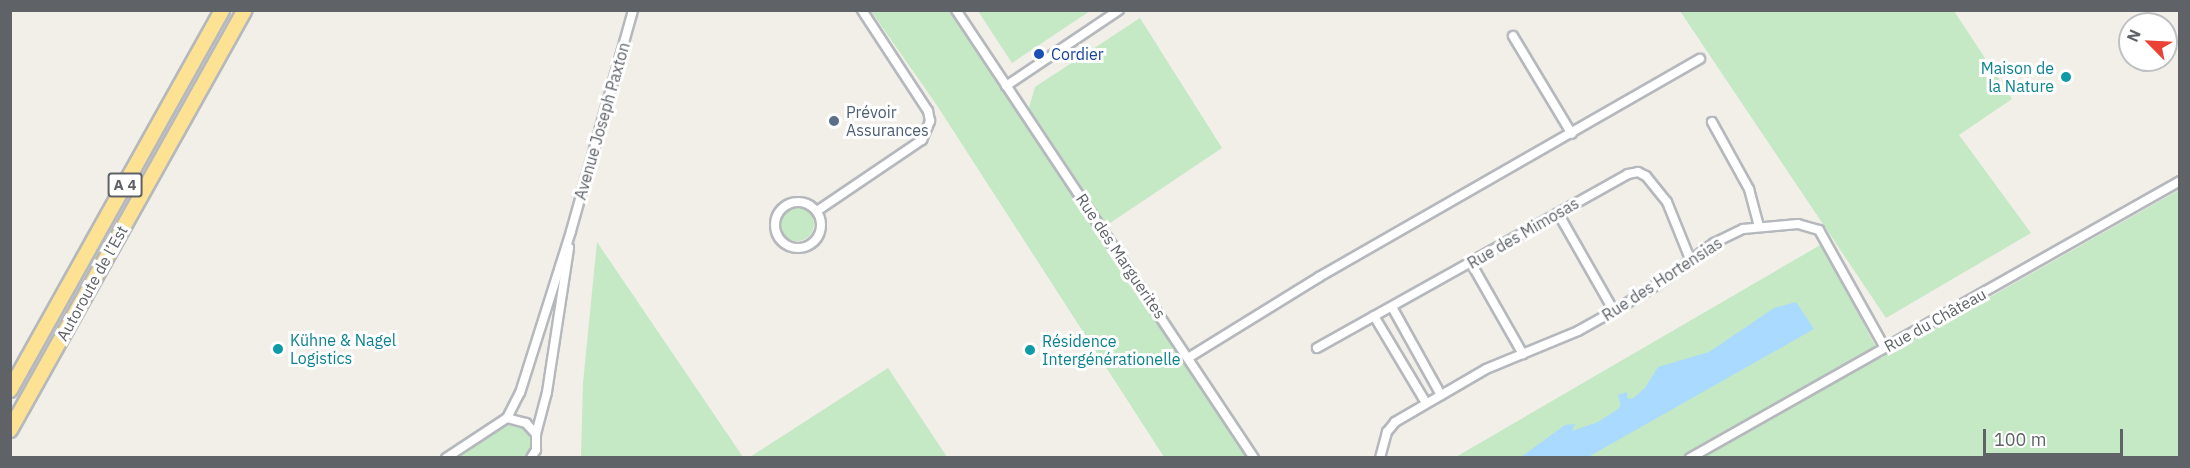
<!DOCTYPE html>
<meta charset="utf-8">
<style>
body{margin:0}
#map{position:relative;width:2190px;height:468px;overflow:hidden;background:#f1efe8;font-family:"IBM Plex Sans",sans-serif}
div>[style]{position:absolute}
.green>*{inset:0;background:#c5e8c5}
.round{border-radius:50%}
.water>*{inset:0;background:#aadaff}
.roads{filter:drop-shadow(2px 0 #b5b8bc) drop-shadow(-2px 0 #b5b8bc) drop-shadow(0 2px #b5b8bc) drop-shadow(0 -2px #b5b8bc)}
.minor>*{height:8px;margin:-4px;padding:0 4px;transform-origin:4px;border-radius:4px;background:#fff}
.minor>.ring{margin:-4px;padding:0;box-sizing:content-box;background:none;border:8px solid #fff;border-radius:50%}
.motorway>*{height:14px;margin:-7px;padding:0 7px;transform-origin:7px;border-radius:7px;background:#fde293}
.dots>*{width:16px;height:16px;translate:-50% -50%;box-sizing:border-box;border:3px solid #fff;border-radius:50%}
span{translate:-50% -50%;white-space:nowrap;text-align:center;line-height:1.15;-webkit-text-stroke:6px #fff;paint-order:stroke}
.shield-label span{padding:2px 4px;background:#fff;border:2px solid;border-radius:4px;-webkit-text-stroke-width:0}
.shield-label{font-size:15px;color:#5f6368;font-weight:700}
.transit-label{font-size:16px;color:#164399}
.left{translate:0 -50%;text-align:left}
.culture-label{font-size:16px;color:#0d838f}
.right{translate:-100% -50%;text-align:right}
.service-label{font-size:16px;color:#4e5e75}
.street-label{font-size:16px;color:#5f6368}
.frame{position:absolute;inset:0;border:12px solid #5f6368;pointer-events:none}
.north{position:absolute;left:2118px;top:12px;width:60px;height:60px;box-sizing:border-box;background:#fff;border:2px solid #bfc1c3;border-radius:50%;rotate:294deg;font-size:16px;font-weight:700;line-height:24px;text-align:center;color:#5f6368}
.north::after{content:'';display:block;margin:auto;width:21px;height:27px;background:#ea4335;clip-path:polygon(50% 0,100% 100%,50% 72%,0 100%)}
.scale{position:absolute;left:1983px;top:429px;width:140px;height:27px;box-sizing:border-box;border:3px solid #5f6368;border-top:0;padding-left:8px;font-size:18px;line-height:21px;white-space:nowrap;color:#5f6368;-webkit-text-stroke:4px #fff;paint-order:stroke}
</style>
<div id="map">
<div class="green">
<div style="clip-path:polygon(871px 11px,951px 11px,1248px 457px,1164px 457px,936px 104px)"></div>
<div style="clip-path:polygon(978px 11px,1090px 11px,1012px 63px)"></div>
<div style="clip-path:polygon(1680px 11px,1954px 11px,2012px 99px,1959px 135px,2031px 233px,1886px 318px)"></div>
<div style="clip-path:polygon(1140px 18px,1222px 148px,1107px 225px,1029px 108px,1035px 87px)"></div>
<div style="clip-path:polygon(2179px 190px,2179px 457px,1454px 458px,1822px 244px,1882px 359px,1885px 353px,1960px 314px)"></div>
<div class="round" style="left:780px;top:207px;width:34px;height:34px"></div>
<div style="clip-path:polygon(597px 242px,743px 457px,581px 457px,583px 383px)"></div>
<div style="clip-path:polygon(888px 368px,947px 457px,750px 457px)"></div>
<div style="clip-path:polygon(510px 424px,522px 425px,530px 433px,532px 446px,526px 457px,454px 458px,500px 426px)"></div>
</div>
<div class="water">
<div style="clip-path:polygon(1796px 302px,1814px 329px,1588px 457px,1521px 457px,1565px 425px,1575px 424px,1572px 431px,1598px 422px,1618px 409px,1621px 405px,1618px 395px,1627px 392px,1627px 398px,1632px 399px,1645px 388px,1658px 367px,1709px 352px,1774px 308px)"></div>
</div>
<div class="roads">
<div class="minor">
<div style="left:956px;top:10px;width:538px;rotate:56.37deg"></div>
<div style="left:1513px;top:36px;width:114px;rotate:59deg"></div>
<div style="left:1006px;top:86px;width:136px;rotate:-33.9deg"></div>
<div style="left:1712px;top:122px;width:77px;rotate:61.1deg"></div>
<div style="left:1749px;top:189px;width:38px;rotate:75deg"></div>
<div class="ring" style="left:775px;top:202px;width:38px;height:38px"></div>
<div style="left:817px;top:211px;width:127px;rotate:-34.1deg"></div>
<div style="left:922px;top:140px;width:21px;rotate:-67deg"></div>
<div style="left:930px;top:121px;width:10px;rotate:-101deg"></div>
<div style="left:928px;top:111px;width:121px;rotate:-123.2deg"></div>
<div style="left:1558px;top:213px;width:113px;rotate:60.3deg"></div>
<div style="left:1471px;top:263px;width:105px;rotate:60.3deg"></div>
<div style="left:1392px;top:307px;width:101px;rotate:60.9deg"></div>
<div style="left:1374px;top:316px;width:101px;rotate:59.1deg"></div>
<div style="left:1317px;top:348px;width:356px;rotate:-29.2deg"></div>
<div style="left:1628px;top:174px;width:10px;rotate:-11deg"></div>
<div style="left:1638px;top:172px;width:9px;rotate:27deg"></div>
<div style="left:1646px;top:176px;width:33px;rotate:51deg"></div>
<div style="left:1667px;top:202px;width:61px;rotate:68deg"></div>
<div style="left:1188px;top:358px;width:154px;rotate:-31.7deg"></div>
<div style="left:1319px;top:277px;width:439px;rotate:-29.8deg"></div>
<div style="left:507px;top:418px;width:28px;rotate:-63deg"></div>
<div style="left:520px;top:393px;width:170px;rotate:-72.5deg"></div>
<div style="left:571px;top:231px;width:230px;rotate:-74.3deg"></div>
<div style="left:536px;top:434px;width:43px;rotate:-75.3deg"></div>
<div style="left:547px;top:392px;width:146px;rotate:-81.3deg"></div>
<div style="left:446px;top:458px;width:73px;rotate:-33.3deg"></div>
<div style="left:507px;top:418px;width:20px;rotate:15deg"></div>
<div style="left:526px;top:423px;width:15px;rotate:48deg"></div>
<div style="left:536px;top:434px;width:16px;rotate:90deg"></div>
<div style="left:536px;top:450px;width:9px;rotate:122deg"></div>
<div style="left:1380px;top:458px;width:27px;rotate:-75deg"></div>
<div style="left:1387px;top:432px;width:13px;rotate:-51deg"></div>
<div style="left:1395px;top:422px;width:105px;rotate:-30.2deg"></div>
<div style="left:1486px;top:369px;width:100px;rotate:-22.4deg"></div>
<div style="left:1578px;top:331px;width:41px;rotate:-29.1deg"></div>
<div style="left:1614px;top:311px;width:57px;rotate:-31.5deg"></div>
<div style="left:1663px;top:281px;width:64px;rotate:-36.7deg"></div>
<div style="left:1714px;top:243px;width:32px;rotate:-26deg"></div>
<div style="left:1743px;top:229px;width:55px;rotate:-5.2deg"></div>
<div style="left:1798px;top:224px;width:22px;rotate:16deg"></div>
<div style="left:1819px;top:230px;width:135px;rotate:60.8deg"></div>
<div style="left:1690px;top:458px;width:563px;rotate:-29.48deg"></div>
</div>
<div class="motorway">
<div style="left:10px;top:390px;width:435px;rotate:-60.8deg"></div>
<div style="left:10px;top:430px;width:481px;rotate:-60.8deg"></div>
</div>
</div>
<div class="dots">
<div style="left:1039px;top:54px;background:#1a4fb4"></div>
<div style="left:2066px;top:77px;background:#0f9aa8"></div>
<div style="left:834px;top:121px;background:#5c6f8a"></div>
<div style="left:278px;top:349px;background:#0f9aa8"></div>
<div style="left:1030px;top:350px;background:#0f9aa8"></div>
</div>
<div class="shield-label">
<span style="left:125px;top:185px">A 4</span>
</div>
<div class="transit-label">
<span class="left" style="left:1051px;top:54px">Cordier</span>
</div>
<div class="culture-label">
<span class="right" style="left:2054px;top:77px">Maison de<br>la Nature</span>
<span class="left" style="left:290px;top:349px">Kühne &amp; Nagel<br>Logistics</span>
<span class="left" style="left:1042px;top:350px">Résidence<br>Intergénérationelle</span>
</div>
<div class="service-label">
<span class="left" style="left:846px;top:121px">Prévoir<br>Assurances</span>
</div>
<div class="street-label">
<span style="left:602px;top:121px;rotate:-74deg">Avenue Joseph Paxton</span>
<span style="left:1523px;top:233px;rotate:-30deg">Rue des Mimosas</span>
<span style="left:1121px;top:256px;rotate:56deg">Rue des Marguerites</span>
<span style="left:1662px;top:279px;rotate:-33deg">Rue des Hortensias</span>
<span style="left:92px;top:283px;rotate:-61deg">Autoroute de l’Est</span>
<span style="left:1935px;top:320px;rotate:-29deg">Rue du Château</span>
</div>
<div class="frame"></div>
<div class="north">N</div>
<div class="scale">100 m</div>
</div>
